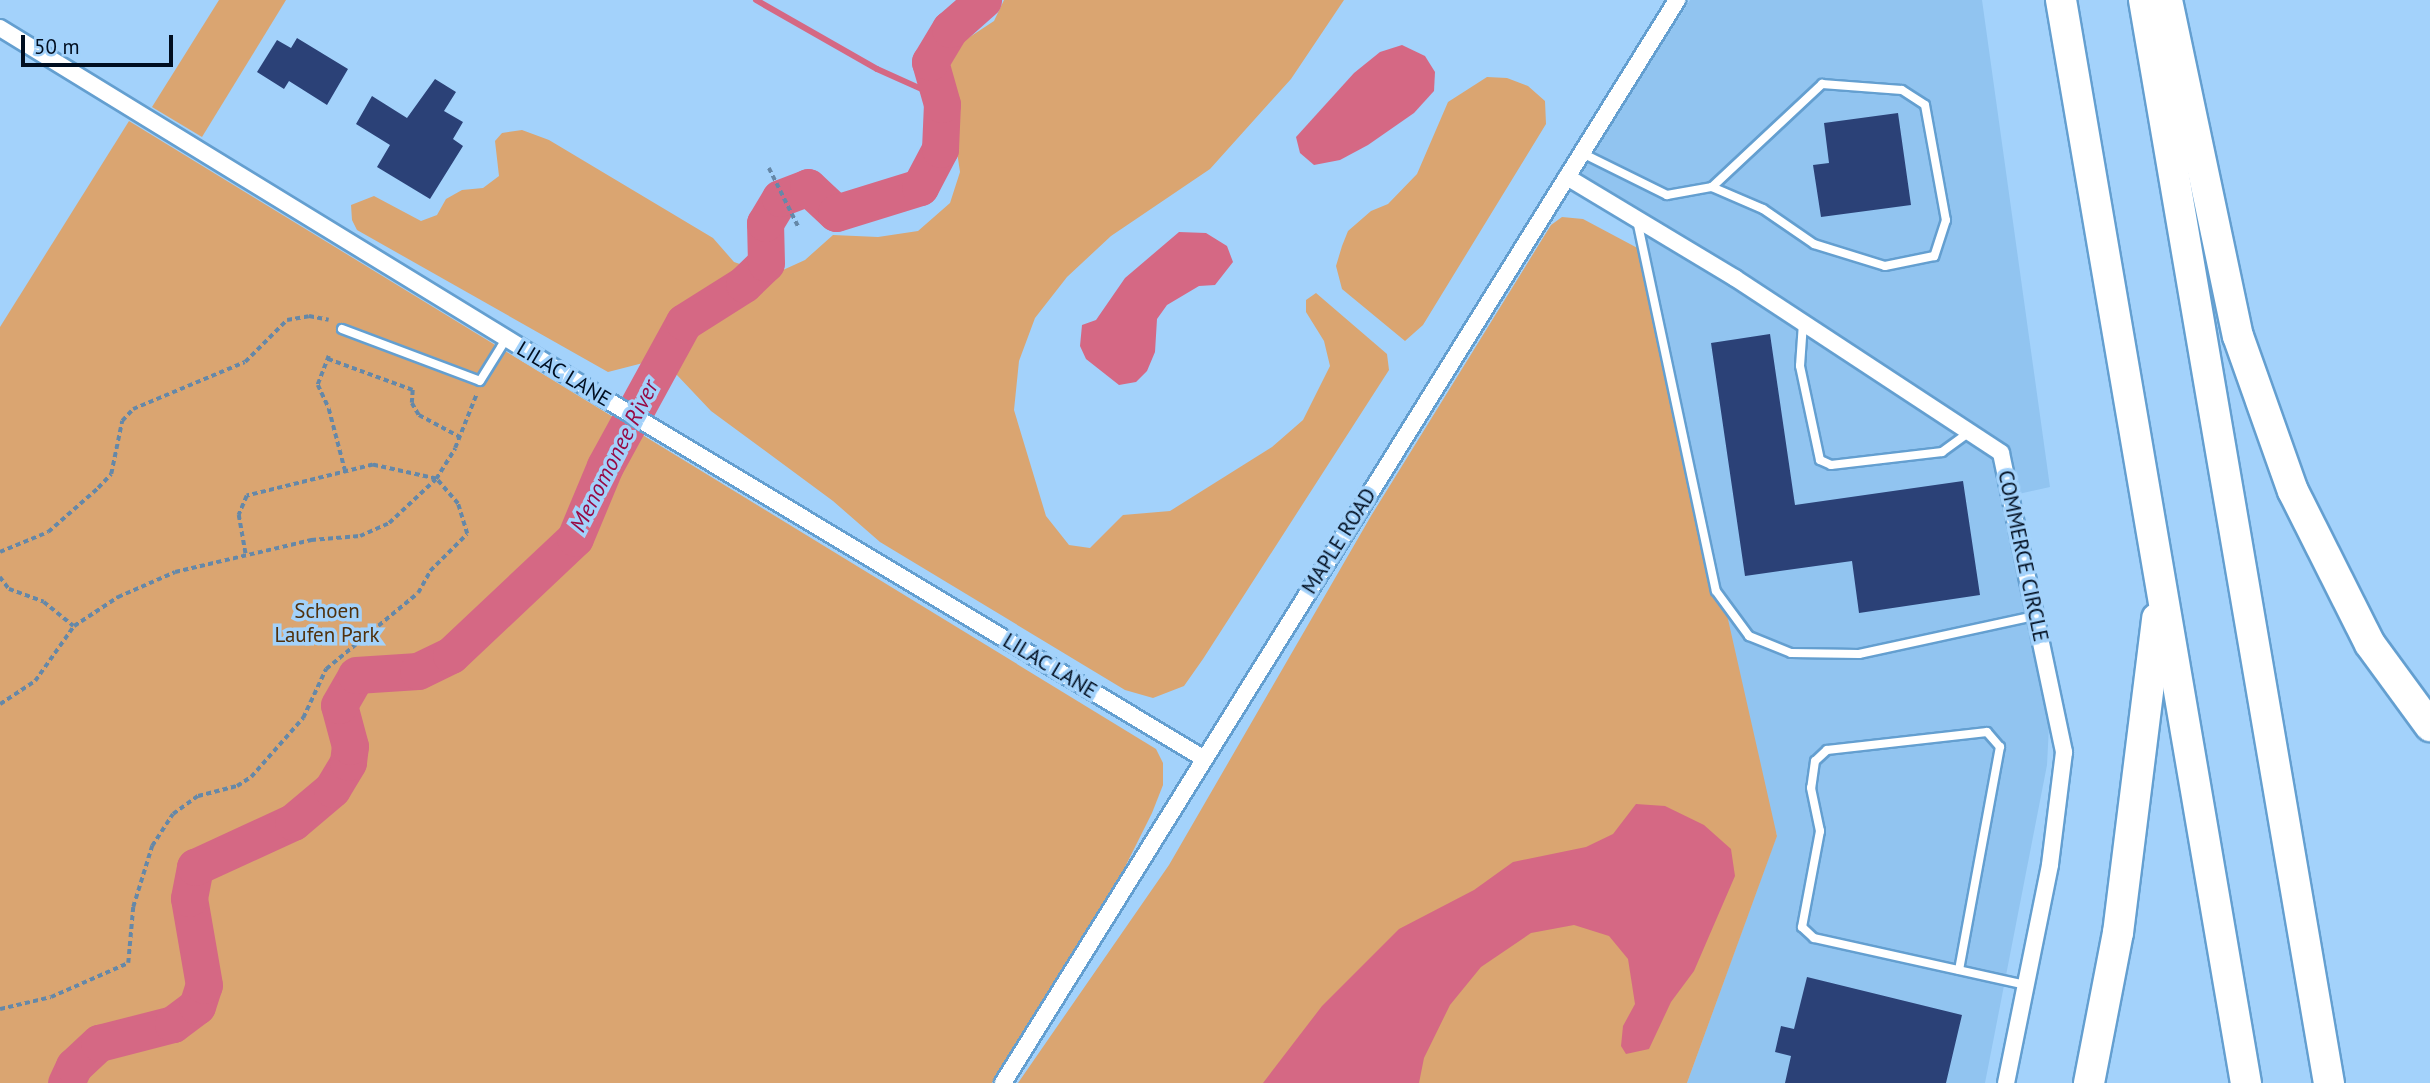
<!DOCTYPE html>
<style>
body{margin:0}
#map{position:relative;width:2430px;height:1083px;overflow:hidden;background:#a3d2fb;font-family:"PT Sans",sans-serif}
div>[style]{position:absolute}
.built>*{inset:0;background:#91c4f0}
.green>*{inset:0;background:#daa571}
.water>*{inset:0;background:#d56884}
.stream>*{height:6px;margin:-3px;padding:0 3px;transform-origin:3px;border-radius:3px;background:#d56884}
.river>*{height:37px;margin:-18.5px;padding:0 18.5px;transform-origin:18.5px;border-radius:18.5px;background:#d56884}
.building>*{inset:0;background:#2b4177}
.path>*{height:3.5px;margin-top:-1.75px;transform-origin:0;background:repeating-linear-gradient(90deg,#6588a8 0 5px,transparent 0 8.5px)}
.roads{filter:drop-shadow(2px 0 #649fd0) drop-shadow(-2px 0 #649fd0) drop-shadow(0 2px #649fd0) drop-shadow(0 -2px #649fd0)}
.lane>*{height:8px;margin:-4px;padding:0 4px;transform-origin:4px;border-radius:4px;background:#fff}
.street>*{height:16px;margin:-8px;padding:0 8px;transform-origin:8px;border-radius:8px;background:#fff}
.highway>*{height:30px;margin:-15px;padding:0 15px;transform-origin:15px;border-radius:15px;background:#fff}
span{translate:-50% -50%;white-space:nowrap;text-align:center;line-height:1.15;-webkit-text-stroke:7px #a3d2fb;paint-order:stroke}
.street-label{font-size:21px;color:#000e20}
.park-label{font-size:21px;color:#51310c}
.water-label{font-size:23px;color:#970b45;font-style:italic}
.scale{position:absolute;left:21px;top:35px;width:152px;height:32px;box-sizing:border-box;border:4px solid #000e20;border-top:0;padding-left:9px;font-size:21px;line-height:24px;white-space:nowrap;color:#000e20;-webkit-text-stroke:5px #a3d2fb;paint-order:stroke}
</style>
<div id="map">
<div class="built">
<div style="clip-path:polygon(1690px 0,1982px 0,2050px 487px,2014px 495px,2049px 726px,2047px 765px,1985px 1083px,1687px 1083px,1777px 835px,1690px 584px,1641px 228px,1572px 186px)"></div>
</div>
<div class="green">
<div style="clip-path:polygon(219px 0,286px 0,202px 137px,152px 107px)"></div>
<div style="clip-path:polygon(1004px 0,1344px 0,1291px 79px,1210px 169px,1111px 236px,1067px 277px,1035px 318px,1019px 361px,1014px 410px,1046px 516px,1069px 545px,1090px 548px,1123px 515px,1170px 511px,1272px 447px,1303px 420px,1330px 366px,1324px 341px,1306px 312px,1306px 300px,1316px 293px,1387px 354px,1389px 370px,1203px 659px,1184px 686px,1153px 698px,1125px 690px,880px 542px,833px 501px,711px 411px,676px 374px,647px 362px,608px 372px,357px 230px,352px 220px,351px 205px,374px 196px,421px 221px,437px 215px,446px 199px,462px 190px,483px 188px,499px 176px,495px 141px,502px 133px,522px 130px,549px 140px,713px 238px,734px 262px,772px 275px,805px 260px,833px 235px,878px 237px,918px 231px,950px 203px,960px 172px,947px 85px,953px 48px,994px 21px)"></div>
<div style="clip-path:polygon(1487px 77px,1507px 78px,1528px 86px,1545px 101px,1546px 124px,1423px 325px,1405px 341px,1342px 289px,1336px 266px,1342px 246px,1348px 231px,1371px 211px,1388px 204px,1417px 174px,1448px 102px)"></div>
<div style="clip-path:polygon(129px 121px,1156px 749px,1163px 763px,1163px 785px,1152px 813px,1115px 887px,992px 1083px,0 1083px,0 327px)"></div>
<div style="clip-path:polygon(1562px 217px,1583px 219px,1645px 252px,1777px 836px,1687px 1083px,1018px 1083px,1169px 865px,1371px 516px,1551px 225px)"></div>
</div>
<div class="water">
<div style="clip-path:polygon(1402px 45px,1425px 56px,1435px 72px,1434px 91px,1414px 113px,1368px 145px,1340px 160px,1314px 165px,1300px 153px,1296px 137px,1354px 73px,1380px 52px)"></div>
<div style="clip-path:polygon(1179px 232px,1206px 233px,1227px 246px,1233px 262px,1215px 285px,1199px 286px,1167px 305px,1157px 319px,1155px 352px,1147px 371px,1136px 382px,1119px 385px,1086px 359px,1080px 346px,1082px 325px,1096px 320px,1125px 278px)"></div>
<div style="clip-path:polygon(1636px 804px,1665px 806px,1704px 825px,1731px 849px,1735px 876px,1694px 971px,1671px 1002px,1649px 1049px,1626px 1054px,1621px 1046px,1623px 1026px,1635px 1004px,1628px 959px,1609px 936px,1574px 925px,1531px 933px,1481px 967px,1450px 1005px,1424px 1058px,1419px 1083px,1263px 1083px,1322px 1006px,1399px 929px,1474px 890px,1513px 862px,1586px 847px,1613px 834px)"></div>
</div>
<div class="stream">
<div style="left:756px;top:0;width:139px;rotate:29.7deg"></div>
<div style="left:877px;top:69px;width:54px;rotate:24.2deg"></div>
<div style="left:926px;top:91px;width:21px;rotate:39deg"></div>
</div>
<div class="river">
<div style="left:66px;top:1083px;width:19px;rotate:-65deg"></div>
<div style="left:74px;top:1066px;width:34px;rotate:-43deg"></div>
<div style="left:99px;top:1043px;width:76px;rotate:-14.4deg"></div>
<div style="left:173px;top:1024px;width:30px;rotate:-37deg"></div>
<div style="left:197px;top:1006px;width:22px;rotate:-72deg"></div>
<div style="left:204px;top:985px;width:88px;rotate:-99.8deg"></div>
<div style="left:189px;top:898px;width:32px;rotate:-79deg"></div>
<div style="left:195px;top:867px;width:108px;rotate:-24.7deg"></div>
<div style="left:293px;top:822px;width:51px;rotate:-40.2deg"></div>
<div style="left:332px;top:789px;width:31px;rotate:-59deg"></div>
<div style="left:348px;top:762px;width:16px;rotate:-83deg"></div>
<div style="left:350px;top:746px;width:42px;rotate:-105deg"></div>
<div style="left:339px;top:705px;width:34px;rotate:-60deg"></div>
<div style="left:356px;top:675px;width:62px;rotate:-3.7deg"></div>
<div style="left:418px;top:671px;width:37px;rotate:-26deg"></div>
<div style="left:451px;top:655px;width:170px;rotate:-43.3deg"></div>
<div style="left:575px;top:538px;width:78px;rotate:-67.4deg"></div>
<div style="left:605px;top:466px;width:164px;rotate:-61.3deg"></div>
<div style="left:684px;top:322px;width:71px;rotate:-32.3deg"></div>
<div style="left:744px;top:284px;width:30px;rotate:-44deg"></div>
<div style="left:766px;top:263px;width:40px;rotate:-91.4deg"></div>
<div style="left:765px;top:223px;width:29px;rotate:-59deg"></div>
<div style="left:780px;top:198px;width:30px;rotate:-21deg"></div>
<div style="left:808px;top:187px;width:38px;rotate:43deg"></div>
<div style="left:836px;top:213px;width:88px;rotate:-17.2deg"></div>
<div style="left:920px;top:187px;width:43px;rotate:-62.2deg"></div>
<div style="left:940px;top:149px;width:45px;rotate:-87.5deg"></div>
<div style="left:942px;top:104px;width:44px;rotate:-105.9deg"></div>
<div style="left:930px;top:62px;width:39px;rotate:-59deg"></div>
<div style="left:950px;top:29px;width:44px;rotate:-41.3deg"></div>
</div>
<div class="building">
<div style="clip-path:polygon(297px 38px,348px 69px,327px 105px,289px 81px,284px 89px,257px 72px,277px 40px,291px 48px)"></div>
<div style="clip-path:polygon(435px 79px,456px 92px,444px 111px,463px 122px,453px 139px,463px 146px,430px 199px,377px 167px,390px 145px,356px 124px,372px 96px,407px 118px)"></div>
<div style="clip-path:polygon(1898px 113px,1911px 205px,1821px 217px,1813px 165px,1829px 163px,1824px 123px)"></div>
<div style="clip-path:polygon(1770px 334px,1795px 505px,1963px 481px,1980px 595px,1859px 613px,1852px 561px,1745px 576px,1711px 343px)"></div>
<div style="clip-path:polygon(1807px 977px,1962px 1015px,1946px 1083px,1785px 1083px,1791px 1056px,1775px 1052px,1781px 1026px,1794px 1029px)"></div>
</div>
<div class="path">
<div style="left:769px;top:168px;width:65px;rotate:63.4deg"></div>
<div style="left:329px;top:356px;width:31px;rotate:111deg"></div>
<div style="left:318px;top:385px;width:26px;rotate:65deg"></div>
<div style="left:329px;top:409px;width:63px;rotate:75.3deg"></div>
<div style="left:328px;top:359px;width:90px;rotate:20deg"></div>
<div style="left:413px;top:390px;width:13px;rotate:94deg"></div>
<div style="left:412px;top:403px;width:14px;rotate:60deg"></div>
<div style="left:419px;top:415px;width:47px;rotate:28.2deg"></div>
<div style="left:0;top:552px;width:52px;rotate:-22.6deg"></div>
<div style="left:48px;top:532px;width:67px;rotate:-41.3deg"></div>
<div style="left:98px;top:488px;width:19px;rotate:-47deg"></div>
<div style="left:111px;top:474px;width:54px;rotate:-78.3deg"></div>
<div style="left:122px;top:421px;width:16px;rotate:-47deg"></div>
<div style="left:133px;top:409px;width:121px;rotate:-22.8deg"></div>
<div style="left:245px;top:362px;width:59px;rotate:-45deg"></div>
<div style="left:287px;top:320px;width:22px;rotate:-10deg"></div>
<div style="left:309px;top:316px;width:20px;rotate:11deg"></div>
<div style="left:0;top:577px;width:15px;rotate:53deg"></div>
<div style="left:9px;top:589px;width:37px;rotate:20deg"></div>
<div style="left:44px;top:602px;width:38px;rotate:39deg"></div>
<div style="left:0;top:704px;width:42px;rotate:-33.3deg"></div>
<div style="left:35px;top:681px;width:67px;rotate:-54.7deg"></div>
<div style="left:74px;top:626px;width:53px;rotate:-33.4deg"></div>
<div style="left:118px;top:597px;width:62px;rotate:-23.7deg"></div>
<div style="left:175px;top:572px;width:140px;rotate:-13.2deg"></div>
<div style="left:311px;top:540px;width:49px;rotate:-4.7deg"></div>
<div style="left:360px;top:536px;width:32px;rotate:-24deg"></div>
<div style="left:389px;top:523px;width:64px;rotate:-43.1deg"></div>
<div style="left:436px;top:479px;width:36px;rotate:-58deg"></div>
<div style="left:455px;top:448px;width:59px;rotate:-68.2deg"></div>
<div style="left:0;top:1009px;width:52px;rotate:-13.2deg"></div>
<div style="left:51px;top:997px;width:84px;rotate:-23.8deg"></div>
<div style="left:128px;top:963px;width:56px;rotate:-84.9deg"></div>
<div style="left:133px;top:907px;width:64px;rotate:-72.7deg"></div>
<div style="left:152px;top:846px;width:38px;rotate:-57deg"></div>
<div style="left:173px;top:814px;width:31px;rotate:-36deg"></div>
<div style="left:198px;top:796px;width:40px;rotate:-14.4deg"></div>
<div style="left:237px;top:786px;width:17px;rotate:-33deg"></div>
<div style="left:251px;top:777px;width:79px;rotate:-48.6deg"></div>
<div style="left:303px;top:718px;width:54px;rotate:-64.9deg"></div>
<div style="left:326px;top:669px;width:119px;rotate:-39.6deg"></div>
<div style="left:418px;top:593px;width:25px;rotate:-61deg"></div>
<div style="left:430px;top:571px;width:52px;rotate:-45deg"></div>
<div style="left:467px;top:534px;width:31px;rotate:-107deg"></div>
<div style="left:458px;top:504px;width:33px;rotate:-131deg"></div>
<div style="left:436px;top:479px;width:65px;rotate:-167.5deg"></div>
<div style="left:373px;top:465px;width:130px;rotate:166.2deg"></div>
<div style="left:247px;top:496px;width:21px;rotate:113deg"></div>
<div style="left:239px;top:515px;width:41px;rotate:80.1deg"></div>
</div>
<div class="roads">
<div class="lane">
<div style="left:1582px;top:153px;width:95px;rotate:26.3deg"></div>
<div style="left:1667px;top:195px;width:46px;rotate:-10.1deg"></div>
<div style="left:1712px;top:187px;width:151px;rotate:-43.1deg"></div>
<div style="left:1822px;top:84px;width:80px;rotate:4.3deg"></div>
<div style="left:1902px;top:90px;width:27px;rotate:33deg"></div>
<div style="left:1925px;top:105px;width:117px;rotate:79.7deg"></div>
<div style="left:1946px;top:220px;width:38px;rotate:108deg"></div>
<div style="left:1934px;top:256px;width:50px;rotate:168.5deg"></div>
<div style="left:1885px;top:266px;width:74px;rotate:-162.8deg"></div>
<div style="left:1814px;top:244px;width:62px;rotate:-145.5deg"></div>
<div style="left:1763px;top:209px;width:56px;rotate:-156.7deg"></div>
<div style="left:1637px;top:220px;width:379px;rotate:78deg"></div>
<div style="left:1716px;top:591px;width:56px;rotate:53.7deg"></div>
<div style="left:1749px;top:636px;width:45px;rotate:22deg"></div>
<div style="left:1791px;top:653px;width:68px;rotate:0.8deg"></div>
<div style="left:1859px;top:654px;width:180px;rotate:-12.2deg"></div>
<div style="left:1803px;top:323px;width:43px;rotate:94deg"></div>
<div style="left:1800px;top:366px;width:96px;rotate:78deg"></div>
<div style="left:1820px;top:460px;width:12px;rotate:24deg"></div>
<div style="left:1831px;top:465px;width:112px;rotate:-6.7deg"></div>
<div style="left:1942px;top:452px;width:34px;rotate:-36deg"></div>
<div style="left:342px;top:329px;width:147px;rotate:20.6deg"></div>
<div style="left:480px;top:381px;width:49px;rotate:-58.2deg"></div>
<div style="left:1959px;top:970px;width:227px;rotate:-79.6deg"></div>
<div style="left:2000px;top:747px;width:20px;rotate:-131deg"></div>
<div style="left:1987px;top:732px;width:161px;rotate:173.6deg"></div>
<div style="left:1827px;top:750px;width:16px;rotate:137deg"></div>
<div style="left:1815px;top:761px;width:27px;rotate:98deg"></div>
<div style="left:1811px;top:788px;width:44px;rotate:78.2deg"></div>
<div style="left:1820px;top:831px;width:98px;rotate:100.6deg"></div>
<div style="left:1802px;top:927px;width:16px;rotate:43deg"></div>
<div style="left:1814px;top:938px;width:217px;rotate:12.5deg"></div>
</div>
<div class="street">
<div style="left:0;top:28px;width:712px;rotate:31.5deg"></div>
<div style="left:607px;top:400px;width:695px;rotate:30.99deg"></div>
<div style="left:1567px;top:177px;width:196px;rotate:31deg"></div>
<div style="left:1735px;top:278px;width:318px;rotate:33.3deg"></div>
<div style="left:2001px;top:453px;width:306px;rotate:78.1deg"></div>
<div style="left:2064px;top:752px;width:114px;rotate:97.1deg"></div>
<div style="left:2050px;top:865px;width:222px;rotate:101.4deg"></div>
<div style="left:1003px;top:1083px;width:1276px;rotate:-58.1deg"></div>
</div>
<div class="highway">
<div style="left:2061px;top:0;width:1099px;rotate:80.31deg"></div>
<div style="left:2144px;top:0;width:1099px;rotate:80.31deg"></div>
<div style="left:2167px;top:0;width:343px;rotate:78.1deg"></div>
<div style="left:2238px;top:336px;width:164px;rotate:70.5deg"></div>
<div style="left:2293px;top:491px;width:171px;rotate:63.3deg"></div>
<div style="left:2370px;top:644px;width:102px;rotate:53.8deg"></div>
<div style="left:2089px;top:1083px;width:153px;rotate:-79.1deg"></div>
<div style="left:2118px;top:933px;width:317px;rotate:-82.9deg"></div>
</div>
</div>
<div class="street-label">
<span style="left:564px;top:374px;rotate:31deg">LILAC LANE</span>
<span style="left:1339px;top:541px;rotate:-58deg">MAPLE ROAD</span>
<span style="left:2023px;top:556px;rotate:78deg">COMMERCE CIRCLE</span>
<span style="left:1050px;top:666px;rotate:31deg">LILAC LANE</span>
</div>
<div class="park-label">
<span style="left:327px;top:623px">Schoen<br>Laufen Park</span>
</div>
<div class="water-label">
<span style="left:614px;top:456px;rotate:-63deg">Menomonee River</span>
</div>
<div class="scale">50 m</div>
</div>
